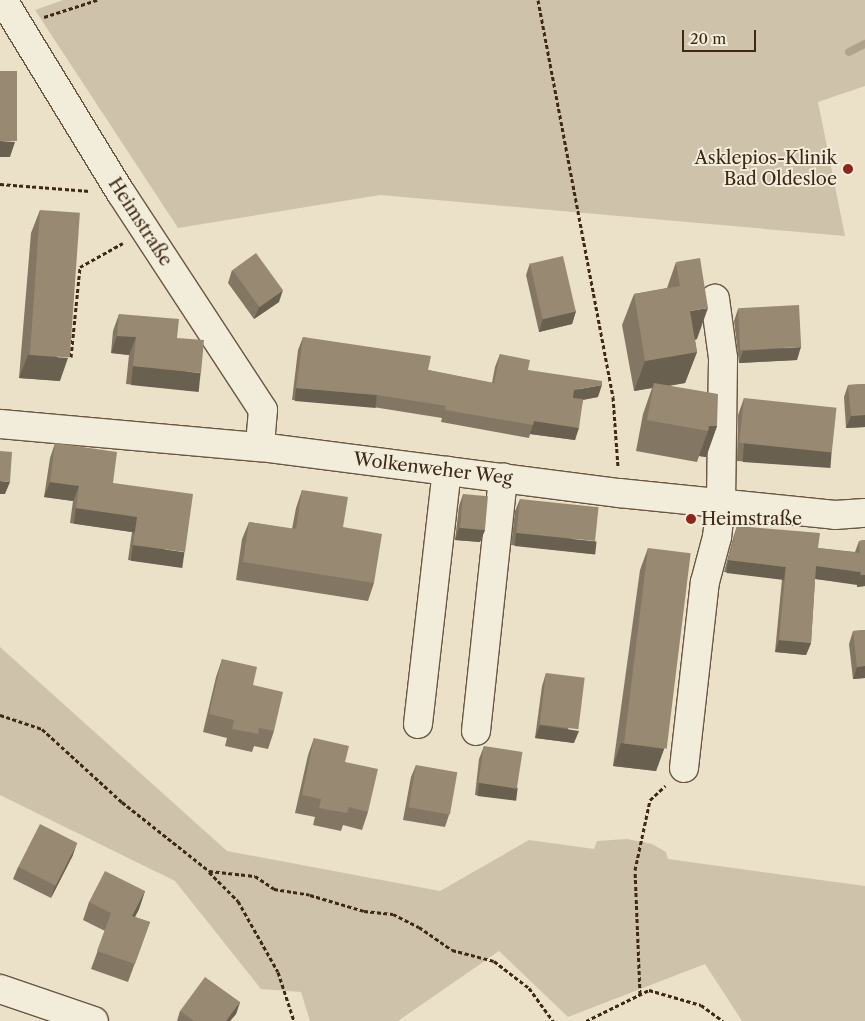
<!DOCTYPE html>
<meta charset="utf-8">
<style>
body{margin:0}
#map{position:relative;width:865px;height:1021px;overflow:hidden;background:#ebe1c8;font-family:"Libre Caslon Text",serif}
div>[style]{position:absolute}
.green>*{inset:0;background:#cec2aa}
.stream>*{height:8px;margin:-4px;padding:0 4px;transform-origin:4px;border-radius:4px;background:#b1a28b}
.path>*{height:3px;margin-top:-1.5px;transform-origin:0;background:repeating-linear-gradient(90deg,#3f2916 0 4px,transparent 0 6.5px)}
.roads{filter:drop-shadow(1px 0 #6a5742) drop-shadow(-1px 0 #6a5742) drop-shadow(0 1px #6a5742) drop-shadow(0 -1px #6a5742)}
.minor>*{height:28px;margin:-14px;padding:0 14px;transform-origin:14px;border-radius:14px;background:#f2ecdb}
.wall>*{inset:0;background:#837663}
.shaded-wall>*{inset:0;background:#6a6050;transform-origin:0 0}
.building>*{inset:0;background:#988973;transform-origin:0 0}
.dots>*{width:14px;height:14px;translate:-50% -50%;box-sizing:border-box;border:2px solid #f2ecdb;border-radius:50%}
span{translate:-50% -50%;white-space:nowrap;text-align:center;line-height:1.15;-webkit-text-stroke:4px #f2ecdb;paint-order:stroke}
.poi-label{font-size:18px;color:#3f2916}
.right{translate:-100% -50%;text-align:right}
.left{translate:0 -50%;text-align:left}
.street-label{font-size:18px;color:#3f2916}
.scale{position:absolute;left:682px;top:30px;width:74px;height:22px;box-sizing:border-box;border:2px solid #3f2916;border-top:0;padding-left:6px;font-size:15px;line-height:18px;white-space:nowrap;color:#3f2916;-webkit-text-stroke:4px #f2ecdb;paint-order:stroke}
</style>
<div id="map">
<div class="green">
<div style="clip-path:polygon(63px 0,865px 0,865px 86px,818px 102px,845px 236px,380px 195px,178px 228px,35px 10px)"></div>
<div style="clip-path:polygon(0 647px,227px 851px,440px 891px,529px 840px,594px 849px,597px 841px,627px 839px,652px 844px,666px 852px,668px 859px,865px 886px,865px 1021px,742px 1021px,705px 964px,568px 1017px,499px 951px,398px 1021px,310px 1021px,301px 992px,261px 989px,175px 881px,0 795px)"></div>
</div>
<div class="stream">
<div style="left:849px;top:52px;width:18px;rotate:-27deg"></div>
</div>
<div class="path">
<div style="left:538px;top:0;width:404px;rotate:79.3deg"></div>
<div style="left:613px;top:397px;width:70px;rotate:85.9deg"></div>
<div style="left:44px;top:17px;width:56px;rotate:-17.8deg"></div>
<div style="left:0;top:184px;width:90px;rotate:4.4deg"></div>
<div style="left:71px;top:357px;width:90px;rotate:-84.3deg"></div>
<div style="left:80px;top:267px;width:49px;rotate:-29.2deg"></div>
<div style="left:0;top:715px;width:44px;rotate:18.4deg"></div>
<div style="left:42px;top:729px;width:108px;rotate:42.4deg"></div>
<div style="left:122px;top:802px;width:111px;rotate:38.4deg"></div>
<div style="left:209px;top:871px;width:46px;rotate:6.2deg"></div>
<div style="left:255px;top:876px;width:23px;rotate:34deg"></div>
<div style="left:274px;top:889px;width:36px;rotate:9deg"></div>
<div style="left:310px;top:895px;width:56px;rotate:16.5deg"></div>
<div style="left:364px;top:911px;width:29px;rotate:6deg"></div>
<div style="left:393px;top:914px;width:29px;rotate:27deg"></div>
<div style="left:419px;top:927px;width:40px;rotate:34.9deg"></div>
<div style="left:452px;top:950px;width:43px;rotate:14.7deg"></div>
<div style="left:494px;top:961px;width:44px;rotate:37.6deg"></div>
<div style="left:529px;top:988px;width:41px;rotate:54deg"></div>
<div style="left:209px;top:872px;width:41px;rotate:45deg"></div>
<div style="left:238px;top:901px;width:81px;rotate:60.6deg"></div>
<div style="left:278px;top:972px;width:52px;rotate:71.9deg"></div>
<div style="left:640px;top:994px;width:124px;rotate:-92.3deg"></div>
<div style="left:635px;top:870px;width:72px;rotate:-77.9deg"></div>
<div style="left:650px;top:800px;width:21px;rotate:-43deg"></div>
<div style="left:586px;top:1021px;width:70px;rotate:-26.2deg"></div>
<div style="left:649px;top:990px;width:54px;rotate:16.1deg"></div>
<div style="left:701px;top:1005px;width:27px;rotate:36deg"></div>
</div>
<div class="roads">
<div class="minor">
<div style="left:3px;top:0;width:226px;rotate:58.6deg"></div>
<div style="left:121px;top:193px;width:259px;rotate:56.8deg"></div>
<div style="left:263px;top:410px;width:37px;rotate:95deg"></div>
<div style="left:0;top:424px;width:261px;rotate:5.1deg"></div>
<div style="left:260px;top:447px;width:362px;rotate:7.3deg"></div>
<div style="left:619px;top:493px;width:217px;rotate:5.8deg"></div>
<div style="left:835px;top:515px;width:30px;rotate:-4deg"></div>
<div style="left:418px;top:724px;width:255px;rotate:-83.5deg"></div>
<div style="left:476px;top:731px;width:255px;rotate:-83.9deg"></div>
<div style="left:684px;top:768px;width:187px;rotate:-83.6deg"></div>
<div style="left:705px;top:582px;width:47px;rotate:-75.1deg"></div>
<div style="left:717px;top:537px;width:34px;rotate:-83deg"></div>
<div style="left:721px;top:503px;width:145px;rotate:-89.2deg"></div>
<div style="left:723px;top:358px;width:60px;rotate:-97.7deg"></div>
<div style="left:0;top:989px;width:99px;rotate:18.8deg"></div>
</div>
</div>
<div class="wall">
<div style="clip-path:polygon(40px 210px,60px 381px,19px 378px,31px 233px)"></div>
<div style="clip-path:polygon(676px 262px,697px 339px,695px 340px,697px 352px,685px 383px,669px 386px,717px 426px,706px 457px,699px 456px,697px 462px,636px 451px,643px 414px,652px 388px,634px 391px,622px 325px,634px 294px,667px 288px)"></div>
<div style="clip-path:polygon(530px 263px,576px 311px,572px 324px,539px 332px,526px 275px)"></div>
<div style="clip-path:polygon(232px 270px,279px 302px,254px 319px,228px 283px)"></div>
<div style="clip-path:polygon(738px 309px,797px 360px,739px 363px,734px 321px)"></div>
<div style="clip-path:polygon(119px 314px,177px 338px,194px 391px,126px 384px,129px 355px,111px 353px,113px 331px)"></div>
<div style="clip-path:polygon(303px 337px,428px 370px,492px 383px,495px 367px,500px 354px,528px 370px,598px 397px,583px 400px,575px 440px,530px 434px,529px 438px,441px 422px,442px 418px,373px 407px,292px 400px,298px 350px)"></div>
<div style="clip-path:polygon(865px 384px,865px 427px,846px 428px,844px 397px,848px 385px)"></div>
<div style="clip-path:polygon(744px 398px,832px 449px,825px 467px,737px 461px,738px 415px)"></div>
<div style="clip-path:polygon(55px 443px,113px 483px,179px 567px,128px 560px,132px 532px,70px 523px,73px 501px,44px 497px,50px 458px)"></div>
<div style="clip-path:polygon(302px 490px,343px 527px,374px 583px,368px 601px,236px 580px,242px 539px,249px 522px,292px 529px,296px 508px)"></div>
<div style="clip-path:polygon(463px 494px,485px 530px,480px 542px,455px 540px,459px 506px)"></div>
<div style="clip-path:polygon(520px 499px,593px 554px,511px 545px,515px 511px)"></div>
<div style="clip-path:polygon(737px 526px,818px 548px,855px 552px,859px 541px,865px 540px,865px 586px,857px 587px,857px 584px,815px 579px,811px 643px,806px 655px,775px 652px,782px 579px,724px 572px,733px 538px)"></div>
<div style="clip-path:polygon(648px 548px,664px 749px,656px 771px,613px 766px,640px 570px)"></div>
<div style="clip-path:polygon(865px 630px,865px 678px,853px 679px,849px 644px,853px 631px)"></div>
<div style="clip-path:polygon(222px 659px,253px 685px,274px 731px,268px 749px,254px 746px,252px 752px,225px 746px,227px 738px,203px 732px,216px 677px)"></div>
<div style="clip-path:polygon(546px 673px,574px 743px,535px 738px,542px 686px)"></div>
<div style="clip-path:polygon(314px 738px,345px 762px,368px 812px,362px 830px,343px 825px,341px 831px,313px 825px,315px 817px,295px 813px,308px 755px)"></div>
<div style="clip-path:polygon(484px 746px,514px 800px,475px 795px,479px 759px)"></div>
<div style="clip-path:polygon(416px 765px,449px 815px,445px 827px,403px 820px,411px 777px)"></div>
<div style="clip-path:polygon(73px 855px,51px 898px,13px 879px,18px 867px)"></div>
<div style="clip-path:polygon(145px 891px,139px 909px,135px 917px,150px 922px,128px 982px,91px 969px,105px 931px,83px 920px,89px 902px)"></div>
<div style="clip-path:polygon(240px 1002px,236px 1014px,230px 1021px,177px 1021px,180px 1011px)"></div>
</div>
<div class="shaded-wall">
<div style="clip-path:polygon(0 141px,15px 142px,10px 157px,0 157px)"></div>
<div style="clip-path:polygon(283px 290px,279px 302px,254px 319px,259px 307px)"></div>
<div style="clip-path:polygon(708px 308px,697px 339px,679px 342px,690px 311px)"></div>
<div style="clip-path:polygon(576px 311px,572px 324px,539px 332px,543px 319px)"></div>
<div style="clip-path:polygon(117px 336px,136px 337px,129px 355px,111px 353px)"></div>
<div style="clip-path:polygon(801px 347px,797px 360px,739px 363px,743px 351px)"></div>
<div style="clip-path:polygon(697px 352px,685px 383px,653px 388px,654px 383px,652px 388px,634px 391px,645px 361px)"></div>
<div style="clip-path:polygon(28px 355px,68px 358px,60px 381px,19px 378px)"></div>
<div style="left:133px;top:366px;width:68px;height:19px;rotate:6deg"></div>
<div style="clip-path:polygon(602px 385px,598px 397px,570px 402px,574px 390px)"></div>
<div style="left:296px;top:388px;width:81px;height:13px;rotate:5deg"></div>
<div style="clip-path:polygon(865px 415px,865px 427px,846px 428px,851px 416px)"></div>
<div style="clip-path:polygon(534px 421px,579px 428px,575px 440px,530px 434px)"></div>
<div style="clip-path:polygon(709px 426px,717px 426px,706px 457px,699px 456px,708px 431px)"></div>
<div style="left:744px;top:443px;width:88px;height:19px;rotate:4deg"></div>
<div style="clip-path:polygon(0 481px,10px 482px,5px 494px,0 494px)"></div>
<div style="clip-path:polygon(50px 482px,79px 486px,73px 501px,44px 497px)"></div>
<div style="left:76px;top:508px;width:62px;height:16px;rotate:8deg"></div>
<div style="clip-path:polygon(459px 528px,485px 530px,480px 542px,455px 540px)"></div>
<div style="left:516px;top:533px;width:81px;height:13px;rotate:6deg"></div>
<div style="left:133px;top:545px;width:52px;height:16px;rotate:8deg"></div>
<div style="left:728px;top:560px;width:58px;height:13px;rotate:7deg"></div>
<div style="left:816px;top:566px;width:45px;height:13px;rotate:8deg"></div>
<div style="clip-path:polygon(861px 575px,865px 575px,865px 586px,857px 587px)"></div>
<div style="clip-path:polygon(779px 640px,811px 643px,806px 655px,775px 652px)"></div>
<div style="clip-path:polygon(865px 666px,865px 678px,853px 679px,857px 667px)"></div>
<div style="clip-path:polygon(540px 725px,579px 731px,574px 743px,535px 738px)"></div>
<div style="clip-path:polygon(621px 743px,664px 749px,656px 771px,613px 766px)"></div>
<div style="left:479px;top:783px;width:39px;height:13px;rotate:7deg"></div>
<div style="clip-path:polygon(77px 843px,73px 855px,51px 898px,55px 886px)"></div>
<div style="clip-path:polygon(145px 891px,139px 909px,126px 934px,132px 916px)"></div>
<div style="clip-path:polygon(240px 1002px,236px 1014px,230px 1021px,226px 1021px)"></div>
</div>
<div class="building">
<div style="left:0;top:71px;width:17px;height:70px"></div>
<div style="left:40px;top:210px;width:40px;height:145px;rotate:4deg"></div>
<div style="left:256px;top:253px;width:46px;height:29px;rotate:54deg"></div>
<div style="left:563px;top:256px;width:57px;height:34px;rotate:77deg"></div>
<div style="clip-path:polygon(700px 258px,708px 308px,690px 311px,697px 352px,645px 361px,634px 294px,680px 286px,676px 262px)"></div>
<div style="left:799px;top:305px;width:42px;height:61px;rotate:87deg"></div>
<div style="clip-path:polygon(119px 314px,179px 319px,177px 338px,204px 340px,201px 373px,133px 366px,136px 337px,117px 336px)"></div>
<div style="clip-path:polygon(303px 337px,431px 356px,428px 370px,494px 383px,500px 354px,530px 360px,528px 370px,602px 381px,602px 385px,574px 390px,573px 398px,583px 399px,579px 428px,534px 421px,533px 425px,445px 410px,446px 406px,377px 395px,296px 388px)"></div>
<div style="clip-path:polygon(654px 383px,718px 394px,717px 426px,709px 426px,708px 431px,647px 420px)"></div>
<div style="clip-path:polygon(865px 384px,865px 415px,851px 416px,848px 385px)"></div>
<div style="left:744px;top:398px;width:93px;height:45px;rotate:6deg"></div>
<div style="clip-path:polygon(55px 443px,117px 452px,113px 483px,193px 494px,185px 552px,133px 545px,137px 517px,76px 508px,79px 486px,50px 482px)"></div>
<div style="clip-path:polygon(0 451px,12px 452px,10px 482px,0 481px)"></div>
<div style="clip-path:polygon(302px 490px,348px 497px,343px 527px,382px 534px,374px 583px,243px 562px,249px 522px,296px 529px)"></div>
<div style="left:463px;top:494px;width:25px;height:34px;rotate:5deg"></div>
<div style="left:520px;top:499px;width:79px;height:34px;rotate:6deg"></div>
<div style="clip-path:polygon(737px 526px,820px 533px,818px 548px,860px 553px,859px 541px,865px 540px,865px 575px,861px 575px,861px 572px,816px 566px,811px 643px,779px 640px,786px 567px,728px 560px)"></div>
<div style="left:648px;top:548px;width:43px;height:197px;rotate:7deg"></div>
<div style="clip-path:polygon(865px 630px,865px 666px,857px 667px,853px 631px)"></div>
<div style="clip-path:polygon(222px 659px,257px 667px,253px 685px,283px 692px,274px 731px,259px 728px,258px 734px,232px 729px,234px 720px,209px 714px)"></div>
<div style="left:546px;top:673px;width:39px;height:52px;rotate:7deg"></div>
<div style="clip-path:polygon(314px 738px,349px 746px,345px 762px,378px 769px,368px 812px,349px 807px,347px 813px,319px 808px,321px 799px,302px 795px)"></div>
<div style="left:484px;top:746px;width:39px;height:37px;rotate:9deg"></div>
<div style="left:416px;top:765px;width:42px;height:43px;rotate:10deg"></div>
<div style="left:40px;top:824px;width:42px;height:48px;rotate:27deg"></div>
<div style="clip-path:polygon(105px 871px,145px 891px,132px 916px,150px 922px,135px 964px,97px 951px,111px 913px,89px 902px)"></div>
<div style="clip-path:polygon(205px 977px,240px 1002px,226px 1021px,194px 1021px,180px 1011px)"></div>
</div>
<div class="dots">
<div style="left:848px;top:169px;background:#8f2418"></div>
<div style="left:691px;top:519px;background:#8f2418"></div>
</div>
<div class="poi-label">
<span class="right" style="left:837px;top:169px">Asklepios-Klinik<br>Bad Oldesloe</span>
<span class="left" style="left:701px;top:519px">Heimstraße</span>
</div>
<div class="street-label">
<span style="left:140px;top:222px;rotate:57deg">Heimstraße</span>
<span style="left:433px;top:469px;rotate:7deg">Wolkenweher Weg</span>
</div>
<div class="scale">20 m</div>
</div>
